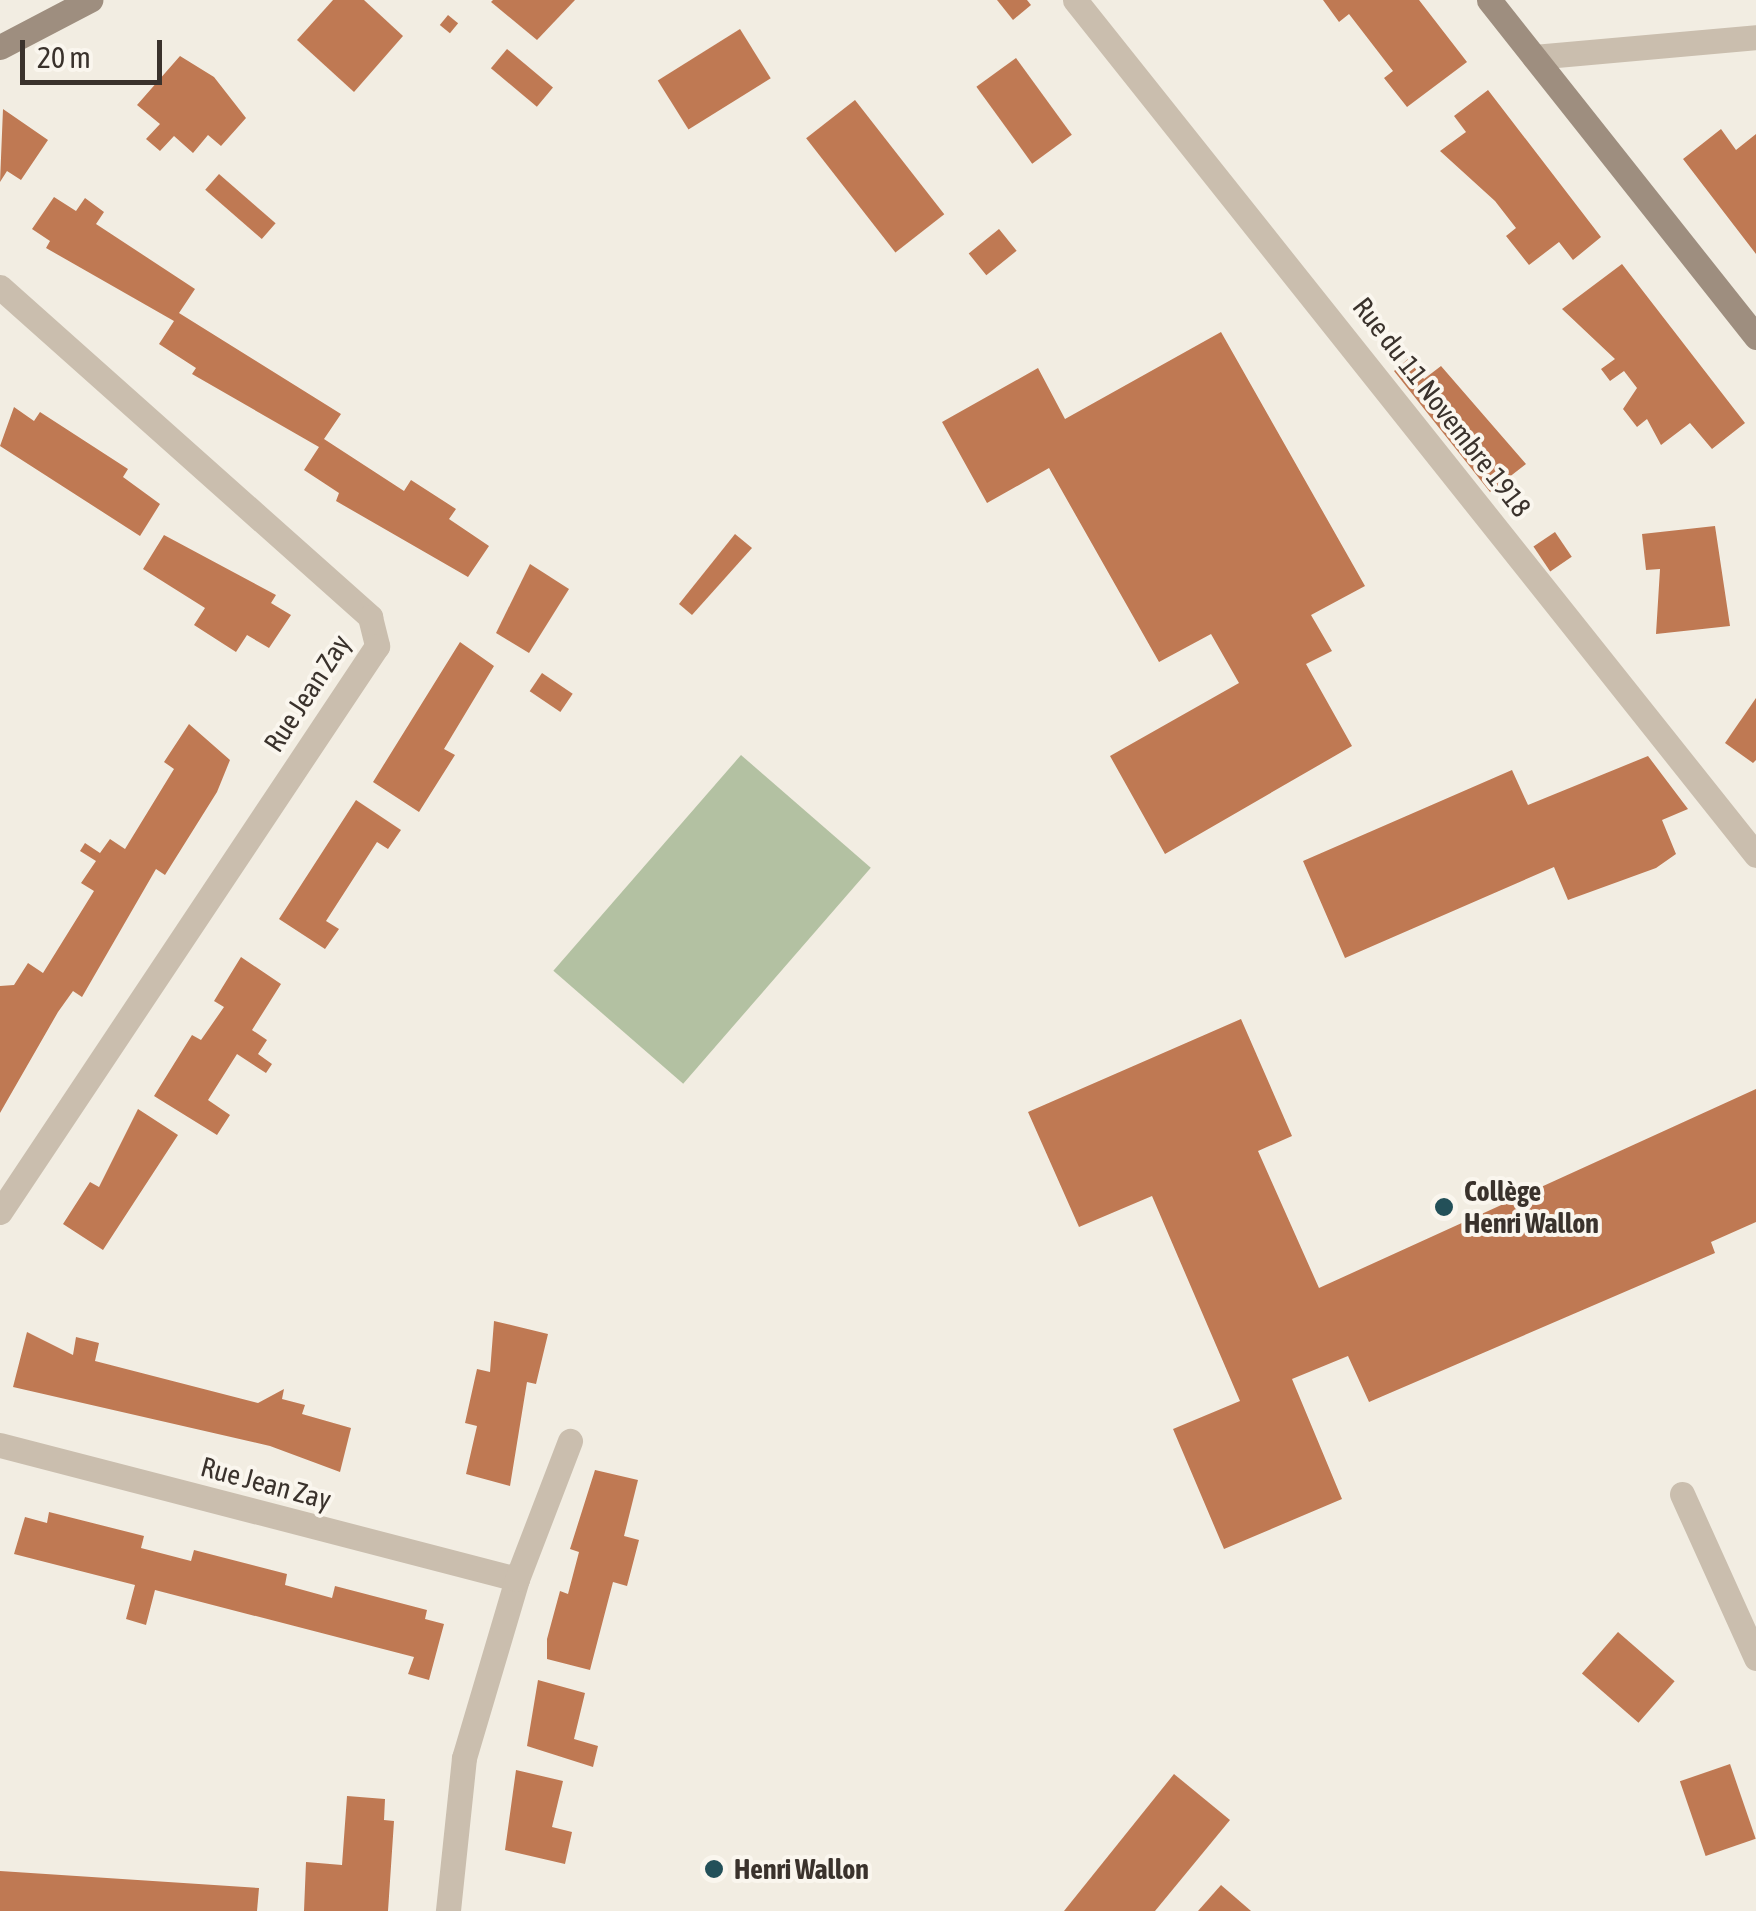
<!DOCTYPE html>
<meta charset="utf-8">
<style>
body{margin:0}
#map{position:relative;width:1756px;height:1911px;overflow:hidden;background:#f2ede2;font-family:"Asap Condensed",sans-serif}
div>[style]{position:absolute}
.green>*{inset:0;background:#b3c1a2;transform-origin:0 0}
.building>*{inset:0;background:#bf7953;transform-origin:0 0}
.street>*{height:25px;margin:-12.5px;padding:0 12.5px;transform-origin:12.5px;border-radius:12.5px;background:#cabeae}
.secondary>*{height:25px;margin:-12.5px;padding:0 12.5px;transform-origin:12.5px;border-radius:12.5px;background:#9e8e7f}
.dots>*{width:28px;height:28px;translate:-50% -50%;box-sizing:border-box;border:5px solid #faf6ee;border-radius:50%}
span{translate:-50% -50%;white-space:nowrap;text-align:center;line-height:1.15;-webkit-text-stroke:8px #faf6ee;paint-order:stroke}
.street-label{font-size:28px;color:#3a322c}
.poi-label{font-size:28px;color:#3a322c;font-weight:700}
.left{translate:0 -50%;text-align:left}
.scale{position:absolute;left:20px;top:40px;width:142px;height:45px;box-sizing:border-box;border:5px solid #3a322c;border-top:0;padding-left:12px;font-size:30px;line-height:35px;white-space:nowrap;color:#3a322c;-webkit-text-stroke:8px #faf6ee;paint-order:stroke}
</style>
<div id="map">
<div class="green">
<div style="left:741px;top:755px;width:172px;height:286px;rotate:41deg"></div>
</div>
<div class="building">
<div style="clip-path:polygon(333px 0,364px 0,403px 36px,354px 92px,297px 40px)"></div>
<div style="clip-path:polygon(575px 0,537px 40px,491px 2px,493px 0)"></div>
<div style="clip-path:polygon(997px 0,1027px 0,1031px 5px,1013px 20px)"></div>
<div style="clip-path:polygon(1323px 0,1419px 0,1467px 62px,1407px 107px,1384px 78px,1393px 71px,1349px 14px,1339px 22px)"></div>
<div style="left:448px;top:15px;width:13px;height:13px;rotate:39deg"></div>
<div style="left:740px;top:29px;width:58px;height:97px;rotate:58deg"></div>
<div style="left:507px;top:49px;width:60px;height:25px;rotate:40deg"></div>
<div style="clip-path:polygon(180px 56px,214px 77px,246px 118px,221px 146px,208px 135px,193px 153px,174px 136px,160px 151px,146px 139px,160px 124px,137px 105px)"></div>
<div style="left:1016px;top:58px;width:95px;height:49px;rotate:54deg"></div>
<div style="clip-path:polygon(1488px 90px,1601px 237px,1573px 260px,1559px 242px,1529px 265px,1506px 236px,1516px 228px,1495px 201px,1440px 151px,1466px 132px,1454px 116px)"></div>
<div style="left:855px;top:100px;width:145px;height:62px;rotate:52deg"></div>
<div style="clip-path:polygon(3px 109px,48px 140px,21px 180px,7px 171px,0 182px)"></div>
<div style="clip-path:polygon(1721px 129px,1736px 150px,1756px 134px,1756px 254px,1683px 159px)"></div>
<div style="left:219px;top:174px;width:75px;height:21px;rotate:41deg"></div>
<div style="clip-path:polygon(54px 197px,76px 211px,85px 198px,104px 212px,96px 224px,195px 289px,179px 313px,341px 414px,324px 439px,404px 491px,411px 480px,456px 509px,449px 519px,489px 546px,468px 577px,336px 501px,339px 493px,304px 470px,319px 447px,192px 374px,196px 368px,159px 344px,174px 321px,46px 248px,50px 241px,32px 229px)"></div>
<div style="left:999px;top:229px;width:28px;height:39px;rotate:51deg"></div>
<div style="clip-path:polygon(1622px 264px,1745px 423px,1712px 449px,1690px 423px,1661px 445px,1647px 419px,1637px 427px,1623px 409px,1637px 388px,1624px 371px,1610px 381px,1601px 369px,1615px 359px,1562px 309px)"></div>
<div style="clip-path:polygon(1221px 332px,1365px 586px,1311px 615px,1332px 651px,1306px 664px,1352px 746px,1165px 854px,1110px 756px,1239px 683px,1211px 634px,1159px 662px,1049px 468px,987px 503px,942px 422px,1038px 368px,1065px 419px)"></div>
<div style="clip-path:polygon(1408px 359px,1424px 379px,1441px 366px,1526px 464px,1490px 492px,1394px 371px)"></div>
<div style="clip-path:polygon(14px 407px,34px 421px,40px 412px,128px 469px,123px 477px,160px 504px,140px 536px,0 446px)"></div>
<div style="clip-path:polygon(1715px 526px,1730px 626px,1656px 634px,1660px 569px,1646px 570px,1642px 534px)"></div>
<div style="left:1555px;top:532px;width:30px;height:26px;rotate:56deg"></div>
<div style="clip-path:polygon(735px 534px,752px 548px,692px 615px,679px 604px)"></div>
<div style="clip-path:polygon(164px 535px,276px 595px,271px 603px,291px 615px,269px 648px,247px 635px,236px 652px,194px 625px,205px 608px,143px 569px)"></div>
<div style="clip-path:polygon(530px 564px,569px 589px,529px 653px,496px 633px)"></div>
<div style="clip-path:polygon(460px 642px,494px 666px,444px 749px,455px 755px,419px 812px,373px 782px)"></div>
<div style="left:542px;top:673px;width:37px;height:22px;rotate:34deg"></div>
<div style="clip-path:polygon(1756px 698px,1756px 760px,1753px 763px,1725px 743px)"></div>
<div style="clip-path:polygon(189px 724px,230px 760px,217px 792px,165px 875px,156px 869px,82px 997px,73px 991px,58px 1012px,0 1113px,0 986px,14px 985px,28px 963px,43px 973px,94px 891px,81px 883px,96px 861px,80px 851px,85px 843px,100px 853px,110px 839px,125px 849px,174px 769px,164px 762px)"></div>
<div style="clip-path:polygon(1648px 756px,1688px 809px,1662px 820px,1676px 854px,1656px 868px,1568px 900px,1554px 867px,1345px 958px,1303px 861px,1512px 770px,1528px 805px)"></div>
<div style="clip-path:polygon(356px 800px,401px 830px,388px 849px,377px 842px,326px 921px,339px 929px,325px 949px,279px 919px)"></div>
<div style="clip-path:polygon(241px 957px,281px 984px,252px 1030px,267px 1040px,258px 1054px,272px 1064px,266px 1073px,237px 1054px,208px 1100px,230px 1115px,217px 1135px,154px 1096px,192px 1035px,201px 1040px,224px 1007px,214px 1001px)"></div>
<div style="clip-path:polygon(1241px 1019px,1292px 1136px,1258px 1151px,1319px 1288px,1756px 1089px,1756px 1222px,1711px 1242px,1715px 1253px,1369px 1402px,1348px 1356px,1292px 1379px,1342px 1499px,1224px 1549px,1173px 1429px,1240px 1401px,1152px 1196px,1079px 1227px,1028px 1112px)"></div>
<div style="clip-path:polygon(138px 1109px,178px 1135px,103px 1250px,63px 1224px,90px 1182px,99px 1187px)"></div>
<div style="clip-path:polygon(494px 1321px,548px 1334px,536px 1384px,527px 1382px,510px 1486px,466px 1474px,477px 1426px,465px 1423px,477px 1369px,490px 1372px)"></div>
<div style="clip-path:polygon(27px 1332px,73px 1355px,76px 1337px,99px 1343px,95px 1361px,258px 1403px,284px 1389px,282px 1399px,305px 1405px,302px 1414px,351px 1428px,340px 1472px,270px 1446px,13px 1387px)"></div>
<div style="clip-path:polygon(595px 1470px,638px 1480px,624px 1536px,639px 1540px,627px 1586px,613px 1582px,590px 1670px,547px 1659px,547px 1639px,560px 1591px,568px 1594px,579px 1552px,570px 1549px)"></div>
<div style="clip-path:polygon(49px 1512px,144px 1536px,141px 1548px,191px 1561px,194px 1550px,287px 1574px,285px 1585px,332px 1598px,335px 1586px,427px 1610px,425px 1619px,444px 1624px,429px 1680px,408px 1674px,414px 1657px,155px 1590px,146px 1625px,126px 1619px,135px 1585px,14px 1554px,25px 1517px,47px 1523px)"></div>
<div style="left:1618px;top:1632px;width:75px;height:55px;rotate:41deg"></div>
<div style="clip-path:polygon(538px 1680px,585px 1693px,574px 1739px,598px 1746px,593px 1767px,527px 1746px)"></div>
<div style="left:1730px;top:1764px;width:79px;height:53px;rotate:71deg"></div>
<div style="clip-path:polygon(516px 1770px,563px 1781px,552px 1827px,572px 1832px,565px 1864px,505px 1850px)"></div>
<div style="clip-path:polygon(1174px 1774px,1230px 1820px,1155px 1911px,1064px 1911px)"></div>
<div style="clip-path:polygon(347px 1796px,385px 1799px,384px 1820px,394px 1821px,388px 1911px,304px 1911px,306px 1862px,342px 1865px)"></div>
<div style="clip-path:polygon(0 1871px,259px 1888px,257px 1911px,0 1911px)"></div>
<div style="clip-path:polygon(1221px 1885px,1251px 1911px,1198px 1911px)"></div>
</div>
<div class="street">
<div style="left:1075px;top:0;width:1093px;rotate:51.46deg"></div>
<div style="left:1534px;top:57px;width:223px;rotate:-5.1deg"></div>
<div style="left:0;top:287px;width:496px;rotate:41.7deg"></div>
<div style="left:370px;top:617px;width:30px;rotate:76deg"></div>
<div style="left:377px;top:646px;width:680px;rotate:123.67deg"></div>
<div style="left:0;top:1445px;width:534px;rotate:14.53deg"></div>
<div style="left:517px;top:1579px;width:187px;rotate:106.5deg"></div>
<div style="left:464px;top:1758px;width:154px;rotate:96deg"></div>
<div style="left:1682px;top:1494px;width:180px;rotate:65.7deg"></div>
<div style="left:517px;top:1579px;width:148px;rotate:-69deg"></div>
</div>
<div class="secondary">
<div style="left:1489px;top:0;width:430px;rotate:51.6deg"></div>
<div style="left:0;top:47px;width:102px;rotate:-27.6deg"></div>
</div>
<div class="dots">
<div style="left:1444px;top:1207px;background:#235059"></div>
<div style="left:714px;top:1869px;background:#235059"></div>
</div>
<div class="street-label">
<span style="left:1442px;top:407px;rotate:52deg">Rue du 11 Novembre 1918</span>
<span style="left:307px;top:693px;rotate:-57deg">Rue Jean Zay</span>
<span style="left:266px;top:1483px;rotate:15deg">Rue Jean Zay</span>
</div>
<div class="poi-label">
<span class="left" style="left:1464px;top:1207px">Collège<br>Henri Wallon</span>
<span class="left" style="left:734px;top:1869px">Henri Wallon</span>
</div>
<div class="scale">20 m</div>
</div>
